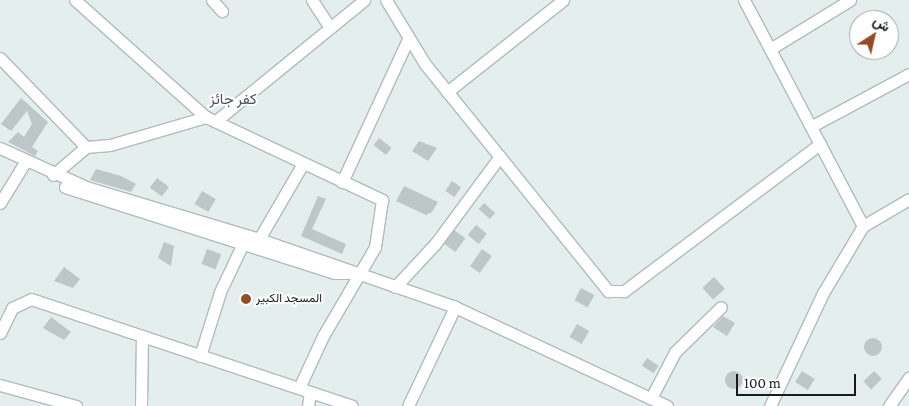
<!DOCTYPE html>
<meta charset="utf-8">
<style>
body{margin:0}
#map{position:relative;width:909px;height:406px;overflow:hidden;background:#e4eeed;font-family:"Crimson Pro",Vazirmatn,serif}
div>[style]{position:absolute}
.building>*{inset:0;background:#bec7c7;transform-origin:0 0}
.round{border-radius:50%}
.roads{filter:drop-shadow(1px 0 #b2bbbb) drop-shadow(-1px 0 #b2bbbb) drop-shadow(0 1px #b2bbbb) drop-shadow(0 -1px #b2bbbb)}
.minor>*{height:11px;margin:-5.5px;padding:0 5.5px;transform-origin:5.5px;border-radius:5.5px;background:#fff}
.dots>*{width:14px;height:14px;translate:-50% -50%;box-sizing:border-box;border:2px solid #fff;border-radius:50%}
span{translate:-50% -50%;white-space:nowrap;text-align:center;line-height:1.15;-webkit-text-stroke:4px #fff;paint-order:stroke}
.poi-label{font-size:12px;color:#171b1a}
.left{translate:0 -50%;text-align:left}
.quarter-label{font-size:15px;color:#495151}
.north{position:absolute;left:849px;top:10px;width:50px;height:50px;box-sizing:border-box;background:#fff;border:1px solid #a2a4a3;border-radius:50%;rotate:35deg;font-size:14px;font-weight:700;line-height:20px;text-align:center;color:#171b1a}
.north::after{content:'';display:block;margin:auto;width:18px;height:22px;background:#934b28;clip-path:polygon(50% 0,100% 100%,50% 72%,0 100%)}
.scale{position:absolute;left:736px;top:374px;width:120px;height:22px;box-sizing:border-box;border:2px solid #171b1a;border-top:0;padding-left:6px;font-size:15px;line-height:18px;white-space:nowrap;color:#171b1a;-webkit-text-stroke:4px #fff;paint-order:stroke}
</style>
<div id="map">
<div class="building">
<div style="clip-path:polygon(21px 98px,48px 122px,32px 147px,38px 151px,35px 156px,8px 142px,18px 132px,24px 137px,32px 124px,27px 111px,11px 131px,1px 124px)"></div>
<div style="left:379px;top:138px;width:16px;height:9px;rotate:38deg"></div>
<div style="clip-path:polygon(419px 141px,437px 148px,428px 161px,412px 151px)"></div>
<div style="clip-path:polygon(96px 169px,121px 176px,136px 184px,131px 192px,90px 180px)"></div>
<div style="left:157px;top:178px;width:15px;height:12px;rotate:37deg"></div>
<div style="left:452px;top:181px;width:11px;height:12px;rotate:34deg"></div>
<div style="clip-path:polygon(404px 186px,438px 202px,432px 212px,426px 215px,396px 201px)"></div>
<div style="left:202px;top:191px;width:16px;height:15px;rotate:30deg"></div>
<div style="clip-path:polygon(318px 196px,326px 199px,312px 229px,346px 244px,342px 254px,301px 236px)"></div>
<div style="left:484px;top:203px;width:15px;height:8px;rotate:42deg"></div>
<div style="left:476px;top:225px;width:14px;height:13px;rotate:39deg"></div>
<div style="left:454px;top:230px;width:14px;height:17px;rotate:36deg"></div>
<div style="clip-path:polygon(164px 242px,174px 246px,171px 266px,158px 258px)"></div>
<div style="left:207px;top:249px;width:15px;height:16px;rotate:20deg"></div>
<div style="left:482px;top:249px;width:12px;height:21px;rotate:35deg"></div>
<div style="clip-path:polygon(64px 267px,80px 279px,73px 288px,54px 281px)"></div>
<div style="left:714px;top:277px;width:16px;height:16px;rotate:47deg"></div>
<div style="left:581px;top:288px;width:15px;height:14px;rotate:28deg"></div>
<div style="clip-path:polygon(723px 316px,735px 323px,727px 336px,713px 327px)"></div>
<div style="clip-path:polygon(51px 317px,71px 332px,64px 340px,43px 328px)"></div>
<div style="left:577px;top:324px;width:14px;height:15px;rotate:30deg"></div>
<div class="round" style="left:864px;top:338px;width:18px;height:18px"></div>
<div style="left:647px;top:358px;width:14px;height:9px;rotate:34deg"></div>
<div style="left:802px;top:371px;width:15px;height:13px;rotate:32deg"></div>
<div style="left:874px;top:371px;width:11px;height:15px;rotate:45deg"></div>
<div class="round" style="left:725px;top:371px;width:18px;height:18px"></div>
</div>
<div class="roads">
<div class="minor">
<div style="left:75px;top:0;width:176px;rotate:41.8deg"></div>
<div style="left:212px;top:0;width:15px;rotate:48deg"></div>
<div style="left:312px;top:0;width:31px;rotate:57deg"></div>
<div style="left:386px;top:0;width:75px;rotate:58.6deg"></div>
<div style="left:425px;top:64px;width:292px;rotate:51.1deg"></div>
<div style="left:608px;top:291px;width:16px"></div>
<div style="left:624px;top:291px;width:245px;rotate:-36.9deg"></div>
<div style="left:744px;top:0;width:55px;rotate:62deg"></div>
<div style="left:850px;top:0;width:94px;rotate:148.5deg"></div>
<div style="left:770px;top:49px;width:200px;rotate:62.3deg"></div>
<div style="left:0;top:58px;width:124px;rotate:46deg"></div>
<div style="left:447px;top:92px;width:148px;rotate:-38.4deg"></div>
<div style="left:217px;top:120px;width:190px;rotate:-39.2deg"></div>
<div style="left:812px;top:126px;width:110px;rotate:-28.2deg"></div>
<div style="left:0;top:148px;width:94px;rotate:24.4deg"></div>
<div style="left:86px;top:187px;width:181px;rotate:16.7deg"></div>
<div style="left:259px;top:239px;width:207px;rotate:19.1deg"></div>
<div style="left:455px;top:307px;width:234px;rotate:25deg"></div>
<div style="left:53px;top:175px;width:43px;rotate:-40.3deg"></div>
<div style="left:86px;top:147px;width:24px;rotate:-5deg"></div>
<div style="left:110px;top:145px;width:100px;rotate:-16.3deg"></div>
<div style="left:206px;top:117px;width:195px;rotate:25.2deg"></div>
<div style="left:382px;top:200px;width:48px;rotate:98.5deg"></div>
<div style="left:375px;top:247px;width:103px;rotate:120.3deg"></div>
<div style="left:323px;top:336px;width:57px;rotate:114.8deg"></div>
<div style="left:342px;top:182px;width:157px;rotate:-65.2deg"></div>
<div style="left:65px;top:187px;width:283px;rotate:17.7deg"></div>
<div style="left:335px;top:273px;width:15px"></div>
<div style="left:0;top:203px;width:48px;rotate:-58.6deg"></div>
<div style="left:259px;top:239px;width:86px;rotate:-59.8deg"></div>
<div style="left:395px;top:287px;width:59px;rotate:-47.1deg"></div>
<div style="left:435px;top:244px;width:109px;rotate:-53.5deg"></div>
<div style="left:0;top:333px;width:28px;rotate:-64deg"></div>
<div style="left:12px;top:308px;width:21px;rotate:-25deg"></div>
<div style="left:31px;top:299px;width:338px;rotate:18.4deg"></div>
<div style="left:200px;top:356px;width:67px;rotate:-72.6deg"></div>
<div style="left:220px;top:292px;width:59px;rotate:-64.7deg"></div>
<div style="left:0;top:385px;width:79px;rotate:15.4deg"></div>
<div style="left:651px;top:398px;width:52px;rotate:-62.4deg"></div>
<div style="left:675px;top:352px;width:64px;rotate:-44.4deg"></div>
<div style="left:141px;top:406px;width:70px;rotate:-89.2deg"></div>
<div style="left:308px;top:406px;width:14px;rotate:-82deg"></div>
<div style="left:408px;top:406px;width:110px;rotate:-64.6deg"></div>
<div style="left:770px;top:406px;width:125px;rotate:-64.9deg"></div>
<div style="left:823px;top:293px;width:78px;rotate:-59.2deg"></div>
<div style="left:863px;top:226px;width:53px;rotate:-30.4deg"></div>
<div style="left:889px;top:406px;width:35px;rotate:-55deg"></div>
</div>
</div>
<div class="dots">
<div style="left:246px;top:299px;background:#934b28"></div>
</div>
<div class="poi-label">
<span class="left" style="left:256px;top:299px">المسجد الكبير</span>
</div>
<div class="quarter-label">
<span style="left:233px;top:100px">كفر جائز</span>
</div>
<div class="north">ش</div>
<div class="scale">100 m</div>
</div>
